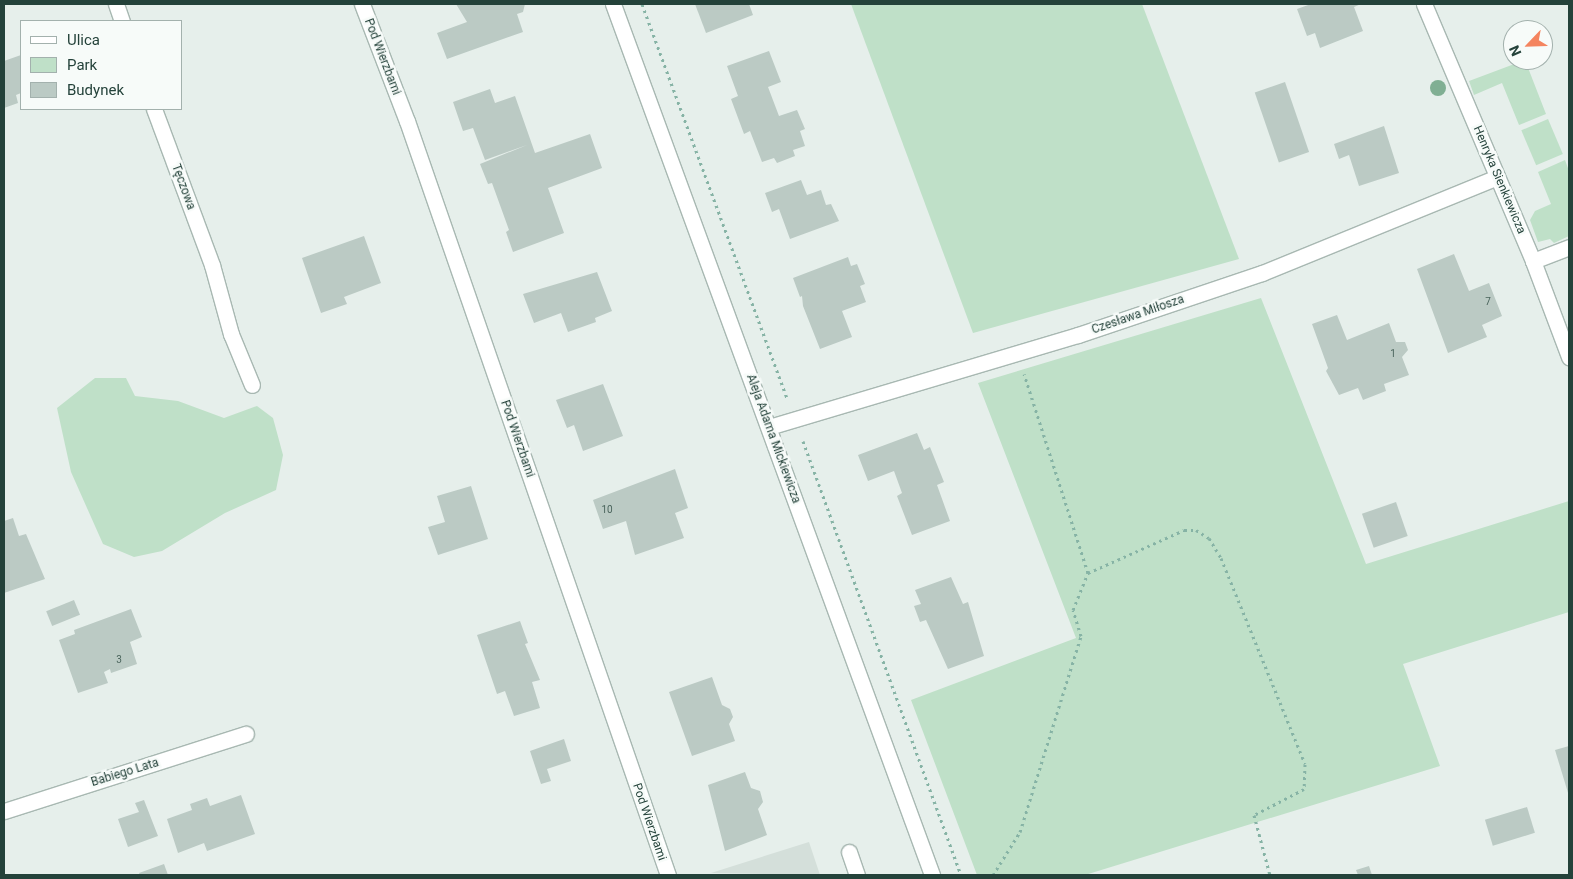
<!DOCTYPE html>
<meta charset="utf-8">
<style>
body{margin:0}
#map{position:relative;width:1573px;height:879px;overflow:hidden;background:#e6efeb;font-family:Roboto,sans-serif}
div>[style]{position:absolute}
.built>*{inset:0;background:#d4dfda}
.green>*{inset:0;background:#bfe0c8;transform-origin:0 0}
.building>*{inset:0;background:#bbcac4;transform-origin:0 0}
.path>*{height:3px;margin-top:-1.5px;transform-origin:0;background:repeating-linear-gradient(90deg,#86b3a5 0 2.5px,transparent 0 6.5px)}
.roads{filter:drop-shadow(1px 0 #a8b8b2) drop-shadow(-1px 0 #a8b8b2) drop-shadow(0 1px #a8b8b2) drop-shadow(0 -1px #a8b8b2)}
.service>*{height:15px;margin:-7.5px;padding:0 7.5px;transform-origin:7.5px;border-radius:7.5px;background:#fff}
.minor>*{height:15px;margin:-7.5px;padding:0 7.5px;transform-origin:7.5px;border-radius:7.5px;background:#fff}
.trees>*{width:16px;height:16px;margin:-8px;border-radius:50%;background:#80af93}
span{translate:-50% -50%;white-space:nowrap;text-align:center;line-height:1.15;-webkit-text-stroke:5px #f7fbf9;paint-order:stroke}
.number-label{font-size:10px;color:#4a645c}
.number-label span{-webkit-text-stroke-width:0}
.street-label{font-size:12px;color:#24423a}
.frame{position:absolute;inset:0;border:5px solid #24423a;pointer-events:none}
.legend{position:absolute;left:20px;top:20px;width:162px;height:90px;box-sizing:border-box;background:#f7fbf9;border:1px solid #a3b1ad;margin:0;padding:6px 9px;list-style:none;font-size:15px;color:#24423a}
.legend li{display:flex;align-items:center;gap:10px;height:25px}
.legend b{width:25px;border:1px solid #a3b1ad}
.north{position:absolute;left:1503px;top:20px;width:50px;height:50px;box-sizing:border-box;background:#f7fbf9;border:1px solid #a3b1ad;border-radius:50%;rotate:246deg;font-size:14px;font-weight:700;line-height:20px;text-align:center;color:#24423a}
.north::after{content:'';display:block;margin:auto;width:18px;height:22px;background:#f4845f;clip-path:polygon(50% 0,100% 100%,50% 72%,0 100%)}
</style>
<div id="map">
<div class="built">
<div style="clip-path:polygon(809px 842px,820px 875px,711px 873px)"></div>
</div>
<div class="green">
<div style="clip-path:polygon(851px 4px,1142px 4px,1239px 259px,973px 333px)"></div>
<div style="clip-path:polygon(1525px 60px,1546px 114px,1519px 125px,1502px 83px,1474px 95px,1469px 81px)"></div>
<div style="left:1548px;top:119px;width:38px;height:29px;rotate:67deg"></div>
<div style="clip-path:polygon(1565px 160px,1569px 171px,1569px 236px,1554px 243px,1550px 239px,1538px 242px,1530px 220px,1535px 211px,1551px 204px,1538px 172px)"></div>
<div style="clip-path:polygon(1261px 298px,1366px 564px,1569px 501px,1569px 612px,1403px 664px,1440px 766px,1085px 875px,977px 875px,911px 700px,1076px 638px,978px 383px)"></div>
<div style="clip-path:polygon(95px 378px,126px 378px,135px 396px,178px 401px,224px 418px,257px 406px,273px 418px,283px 455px,276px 490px,225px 513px,162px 551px,134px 557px,103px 544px,71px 472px,57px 408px)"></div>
</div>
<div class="building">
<div style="clip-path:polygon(456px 4px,525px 4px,523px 12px,517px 14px,523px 32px,447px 59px,437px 33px,467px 22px)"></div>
<div style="clip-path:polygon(695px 4px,749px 4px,753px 15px,706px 33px)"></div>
<div style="clip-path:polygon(1311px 4px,1361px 4px,1354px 7px,1363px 31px,1320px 48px,1315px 33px,1307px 36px,1297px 9px)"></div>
<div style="clip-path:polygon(769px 51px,781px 82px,768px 87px,779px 116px,797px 110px,805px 129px,800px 131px,805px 146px,793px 150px,795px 156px,777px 163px,774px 158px,762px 162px,750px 131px,744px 134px,731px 99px,738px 96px,727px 66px)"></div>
<div style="clip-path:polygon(21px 55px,21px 93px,16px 95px,18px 103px,4px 108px,4px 61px)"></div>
<div style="left:1285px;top:82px;width:74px;height:32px;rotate:71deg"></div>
<div style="clip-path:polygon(490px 89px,495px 103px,515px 96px,535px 153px,590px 134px,602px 168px,548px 188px,564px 233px,513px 252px,506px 232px,509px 230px,492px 183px,488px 184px,480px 164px,527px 145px,485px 160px,473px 128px,463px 131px,453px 102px)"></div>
<div style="clip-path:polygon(1384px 126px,1399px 173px,1359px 186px,1349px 155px,1339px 159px,1334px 144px)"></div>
<div style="clip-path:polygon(801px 180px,807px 195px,821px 190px,826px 205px,831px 204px,839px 221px,790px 239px,779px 209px,772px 212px,765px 193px)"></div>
<div style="clip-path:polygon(364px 236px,381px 283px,344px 297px,347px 304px,321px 313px,302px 258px)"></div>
<div style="clip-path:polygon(1454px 254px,1469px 291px,1489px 283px,1502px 316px,1482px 325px,1487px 337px,1448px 353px,1417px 269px)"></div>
<div style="clip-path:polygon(848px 257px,851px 266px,857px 264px,865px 284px,860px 286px,866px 302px,842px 311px,852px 337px,820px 349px,803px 306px,802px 296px,800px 297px,793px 278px)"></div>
<div style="clip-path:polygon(597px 272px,612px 311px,595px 318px,596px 322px,568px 332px,561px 313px,534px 323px,523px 294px)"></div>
<div style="clip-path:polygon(1337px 315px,1347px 340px,1389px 323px,1396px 342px,1405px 342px,1408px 350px,1402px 357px,1409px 375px,1384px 384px,1386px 391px,1363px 400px,1358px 388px,1339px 395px,1326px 371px,1328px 368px,1312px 324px)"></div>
<div style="clip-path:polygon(603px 384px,623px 436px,583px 451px,574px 425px,567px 428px,556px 400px)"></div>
<div style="clip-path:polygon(917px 433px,924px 450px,930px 447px,944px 482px,937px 485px,950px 521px,912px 535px,897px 496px,902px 493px,894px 471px,868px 481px,858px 455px)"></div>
<div style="clip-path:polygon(675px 469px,688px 508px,675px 513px,684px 538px,635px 555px,626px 521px,603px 529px,593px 500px)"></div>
<div style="clip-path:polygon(471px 486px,488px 539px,438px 555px,428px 527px,445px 522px,437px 496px)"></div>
<div style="left:1396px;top:502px;width:36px;height:36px;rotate:71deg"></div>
<div style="clip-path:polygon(13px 518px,19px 536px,26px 534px,45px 579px,4px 593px,4px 521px)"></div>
<div style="clip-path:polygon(951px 577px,963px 604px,968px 602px,984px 656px,948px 669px,926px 620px,920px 622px,914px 606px,921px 604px,915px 590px)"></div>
<div style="left:74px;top:600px;width:16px;height:30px;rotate:68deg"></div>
<div style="clip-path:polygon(131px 609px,142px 637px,130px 642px,137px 664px,111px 673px,110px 669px,104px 672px,108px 683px,78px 693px,59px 640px,75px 634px,74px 630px)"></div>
<div style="clip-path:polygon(520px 621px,528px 643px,525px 644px,540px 680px,532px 682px,540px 708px,514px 716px,505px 691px,497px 694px,477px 635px)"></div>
<div style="clip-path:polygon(712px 677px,722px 705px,730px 709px,733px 717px,729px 724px,735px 741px,692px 756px,669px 692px)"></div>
<div style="clip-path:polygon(564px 739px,571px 761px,547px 769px,551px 781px,541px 784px,530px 751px)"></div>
<div style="clip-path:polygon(1569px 746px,1569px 796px,1555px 750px)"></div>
<div style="clip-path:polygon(745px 772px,751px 788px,760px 791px,763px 802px,758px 809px,767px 835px,725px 851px,708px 785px)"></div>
<div style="clip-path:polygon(241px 795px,255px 834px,207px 851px,204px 843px,178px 853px,167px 819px,192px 810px,190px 804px,207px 798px,210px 806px)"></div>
<div style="clip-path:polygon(144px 800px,158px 836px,128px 847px,118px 819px,139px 812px,135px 803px)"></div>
<div style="left:1527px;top:807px;width:27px;height:44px;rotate:73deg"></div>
<div style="clip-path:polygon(164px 864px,168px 875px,140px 875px,139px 873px)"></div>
<div style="clip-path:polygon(1369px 866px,1372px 875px,1358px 875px,1356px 870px)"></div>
</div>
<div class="path">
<div style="left:642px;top:4px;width:422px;rotate:69.8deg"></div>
<div style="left:803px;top:441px;width:462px;rotate:70deg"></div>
<div style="left:1088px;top:573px;width:105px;rotate:-24.1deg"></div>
<div style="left:1184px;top:530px;width:12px"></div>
<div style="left:1196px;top:530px;width:15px;rotate:32deg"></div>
<div style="left:1209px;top:538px;width:23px;rotate:59deg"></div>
<div style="left:1221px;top:558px;width:222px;rotate:67.8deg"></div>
<div style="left:1305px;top:764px;width:25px;rotate:92deg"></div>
<div style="left:1304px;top:789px;width:56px;rotate:152.5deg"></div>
<div style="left:1254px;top:815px;width:62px;rotate:75.1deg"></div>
<div style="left:993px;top:875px;width:51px;rotate:-57.9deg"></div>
<div style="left:1020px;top:832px;width:205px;rotate:-72.7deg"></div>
<div style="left:1081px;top:636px;width:27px;rotate:-107deg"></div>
<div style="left:1073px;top:610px;width:40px;rotate:-68deg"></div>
<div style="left:1088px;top:573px;width:209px;rotate:-107.8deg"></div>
</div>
<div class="roads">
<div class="service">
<div style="left:1533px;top:261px;width:39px;rotate:-21deg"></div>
<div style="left:212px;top:265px;width:72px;rotate:74.6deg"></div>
<div style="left:231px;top:334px;width:55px;rotate:67.6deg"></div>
<div style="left:849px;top:852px;width:24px;rotate:71deg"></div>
</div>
<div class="minor">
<div style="left:116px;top:4px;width:18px;rotate:71deg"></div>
<div style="left:362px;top:4px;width:125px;rotate:69deg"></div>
<div style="left:407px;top:121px;width:798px;rotate:70.91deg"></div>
<div style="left:613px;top:4px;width:928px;rotate:69.88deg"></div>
<div style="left:1424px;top:4px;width:279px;rotate:67deg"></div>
<div style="left:1533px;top:261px;width:103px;rotate:69.4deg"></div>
<div style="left:154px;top:109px;width:166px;rotate:69.6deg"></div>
<div style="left:769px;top:427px;width:322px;rotate:-16.6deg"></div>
<div style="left:1078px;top:335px;width:194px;rotate:-18.6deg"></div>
<div style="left:1262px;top:273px;width:254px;rotate:-22.2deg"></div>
<div style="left:4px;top:811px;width:254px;rotate:-17.7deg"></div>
</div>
</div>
<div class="trees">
<div style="left:1438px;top:88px"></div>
</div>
<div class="number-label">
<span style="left:1488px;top:302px">7</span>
<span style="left:1393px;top:354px">1</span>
<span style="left:607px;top:510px">10</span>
<span style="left:119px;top:660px">3</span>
</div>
<div class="street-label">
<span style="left:382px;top:57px;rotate:69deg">Pod Wierzbami</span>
<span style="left:1499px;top:180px;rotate:67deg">Henryka Sienkiewicza</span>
<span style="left:183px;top:187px;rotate:70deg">Tęczowa</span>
<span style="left:1138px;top:315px;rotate:-19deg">Czesława Miłosza</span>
<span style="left:517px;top:439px;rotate:71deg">Pod Wierzbami</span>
<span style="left:773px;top:439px;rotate:70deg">Aleja Adama Mickiewicza</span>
<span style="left:125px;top:773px;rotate:-17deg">Babiego Lata</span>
<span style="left:649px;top:822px;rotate:71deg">Pod Wierzbami</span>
</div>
<div class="frame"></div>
<ul class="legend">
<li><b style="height:6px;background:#fff"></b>Ulica</li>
<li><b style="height:14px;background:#bfe0c8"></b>Park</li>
<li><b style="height:14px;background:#bbcac4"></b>Budynek</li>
</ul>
<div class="north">N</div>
</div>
